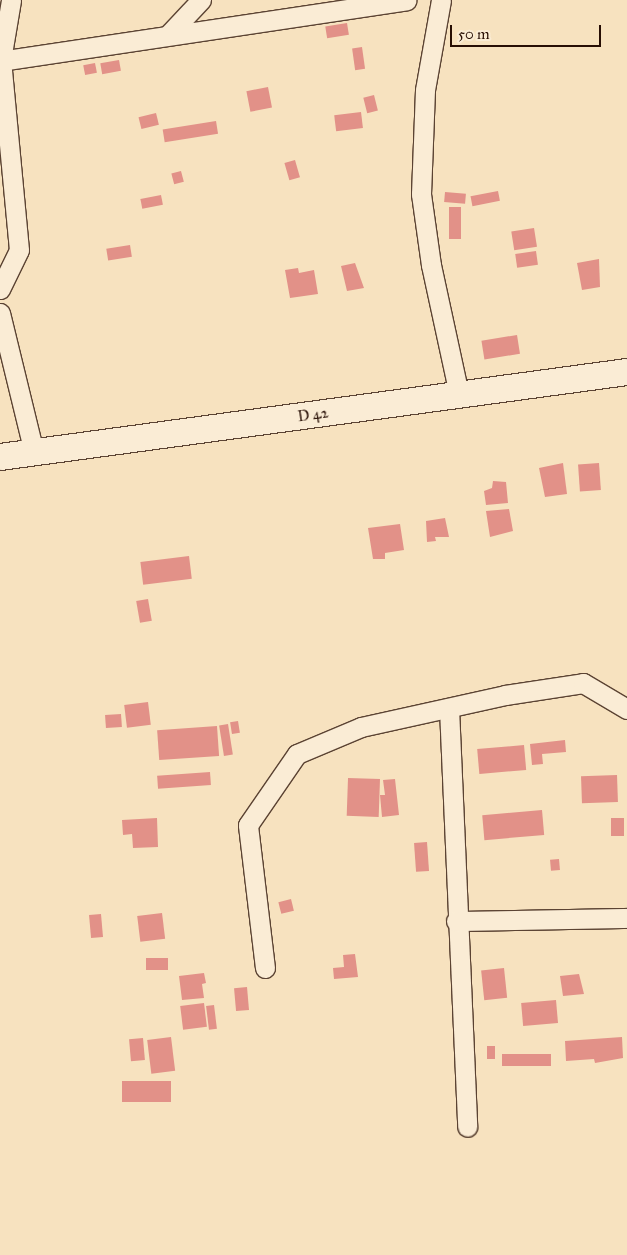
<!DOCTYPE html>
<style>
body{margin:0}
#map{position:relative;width:627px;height:1255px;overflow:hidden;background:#f7e2bf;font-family:"IM FELL Great Primer",serif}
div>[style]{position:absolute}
.building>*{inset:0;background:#e29188;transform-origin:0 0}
.roads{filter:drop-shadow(1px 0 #5b4333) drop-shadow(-1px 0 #5b4333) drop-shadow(0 1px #5b4333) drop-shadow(0 -1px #5b4333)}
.street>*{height:19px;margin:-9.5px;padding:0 9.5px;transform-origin:9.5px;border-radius:9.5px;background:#faecd5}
.secondary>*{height:26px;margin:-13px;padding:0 13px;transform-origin:13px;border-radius:13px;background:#faecd5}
span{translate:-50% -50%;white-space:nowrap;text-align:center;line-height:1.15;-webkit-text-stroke:5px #faecd5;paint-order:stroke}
.street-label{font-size:15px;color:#270e04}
.scale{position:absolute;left:450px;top:25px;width:151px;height:22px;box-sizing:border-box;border:2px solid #270e04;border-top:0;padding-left:6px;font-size:15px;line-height:18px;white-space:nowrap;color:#270e04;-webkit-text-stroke:4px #faecd5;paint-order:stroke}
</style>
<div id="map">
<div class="building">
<div style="left:347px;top:23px;width:12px;height:22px;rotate:81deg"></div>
<div style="left:362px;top:47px;width:22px;height:10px;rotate:82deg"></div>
<div style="left:119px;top:60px;width:11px;height:19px;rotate:80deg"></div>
<div style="left:95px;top:63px;width:10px;height:12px;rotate:79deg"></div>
<div style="left:268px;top:87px;width:21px;height:22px;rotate:79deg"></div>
<div style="left:374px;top:95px;width:16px;height:11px;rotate:76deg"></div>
<div style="left:361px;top:112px;width:16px;height:27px;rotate:83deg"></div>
<div style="left:156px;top:113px;width:12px;height:18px;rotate:76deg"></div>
<div style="left:216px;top:121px;width:13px;height:54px;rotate:81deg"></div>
<div style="left:295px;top:160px;width:18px;height:11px;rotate:74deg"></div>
<div style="left:181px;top:171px;width:11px;height:10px;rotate:75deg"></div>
<div style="left:498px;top:191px;width:10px;height:28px;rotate:79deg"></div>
<div style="left:445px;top:192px;width:21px;height:10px;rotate:5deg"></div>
<div style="left:161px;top:195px;width:10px;height:21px;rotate:79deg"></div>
<div style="left:449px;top:207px;width:12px;height:32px"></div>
<div style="left:534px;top:228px;width:19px;height:23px;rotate:81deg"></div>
<div style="left:130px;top:245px;width:12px;height:24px;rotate:81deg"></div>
<div style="left:536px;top:251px;width:14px;height:21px;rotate:82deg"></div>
<div style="clip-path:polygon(599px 259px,600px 287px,582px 290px,577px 263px)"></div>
<div style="clip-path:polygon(355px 263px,364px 288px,347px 291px,341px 266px)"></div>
<div style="clip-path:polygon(298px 268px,299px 273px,314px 270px,318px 294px,290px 298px,285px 270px)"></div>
<div style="left:517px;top:335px;width:19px;height:36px;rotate:81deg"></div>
<div style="clip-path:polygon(563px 463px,567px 494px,545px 497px,539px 468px)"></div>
<div style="left:599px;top:463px;width:27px;height:21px;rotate:86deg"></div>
<div style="clip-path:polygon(493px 481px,506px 482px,508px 503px,486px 505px,484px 491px,492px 488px)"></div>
<div style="clip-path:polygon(509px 509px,513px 531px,490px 537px,486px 511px)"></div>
<div style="clip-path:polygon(445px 518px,449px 537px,435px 537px,436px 541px,427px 542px,426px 521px)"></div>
<div style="clip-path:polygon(400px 524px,404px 550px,385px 553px,385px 559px,373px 559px,368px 528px)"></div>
<div style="left:189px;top:556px;width:23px;height:49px;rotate:83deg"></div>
<div style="left:148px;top:599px;width:22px;height:12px;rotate:80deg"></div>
<div style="left:148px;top:702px;width:23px;height:24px;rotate:83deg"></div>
<div style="left:121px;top:714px;width:13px;height:16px;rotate:86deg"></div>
<div style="left:238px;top:721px;width:12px;height:8px;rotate:81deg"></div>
<div style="left:228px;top:724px;width:31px;height:9px;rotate:81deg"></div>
<div style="left:217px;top:726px;width:30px;height:60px;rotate:86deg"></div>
<div style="clip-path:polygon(565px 740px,566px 752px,542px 754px,543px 764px,532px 765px,530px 744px)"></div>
<div style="left:524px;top:745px;width:25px;height:47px;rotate:85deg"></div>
<div style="left:210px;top:772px;width:13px;height:53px;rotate:86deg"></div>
<div style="left:617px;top:775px;width:27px;height:36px;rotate:88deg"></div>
<div style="left:380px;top:779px;width:38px;height:32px;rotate:92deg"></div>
<div style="clip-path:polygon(395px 779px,399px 815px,382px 817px,380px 795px,385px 795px,383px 780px)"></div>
<div style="left:542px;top:810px;width:25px;height:60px;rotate:85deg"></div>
<div style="clip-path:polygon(157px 818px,158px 847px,133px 848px,132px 834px,123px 835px,122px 820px)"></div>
<div style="left:611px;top:818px;width:13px;height:18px"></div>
<div style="left:427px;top:842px;width:29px;height:13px;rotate:86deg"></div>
<div style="left:559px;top:859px;width:11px;height:9px;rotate:85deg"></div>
<div style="left:291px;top:899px;width:12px;height:13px;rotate:76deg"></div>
<div style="left:162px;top:913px;width:26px;height:25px;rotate:83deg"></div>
<div style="left:101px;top:914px;width:23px;height:12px;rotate:85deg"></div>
<div style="clip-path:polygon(355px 954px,358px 977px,334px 979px,333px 968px,344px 967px,343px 955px)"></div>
<div style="left:168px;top:958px;width:12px;height:22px;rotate:90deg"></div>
<div style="left:504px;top:968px;width:30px;height:23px;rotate:84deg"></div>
<div style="clip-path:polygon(204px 973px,206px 983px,202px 984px,204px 998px,182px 1000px,179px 976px)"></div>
<div style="clip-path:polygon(579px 974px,584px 994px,563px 996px,560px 976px)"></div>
<div style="left:247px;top:987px;width:23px;height:13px;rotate:85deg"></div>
<div style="left:556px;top:1000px;width:23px;height:35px;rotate:85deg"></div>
<div style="left:204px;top:1003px;width:24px;height:24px;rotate:83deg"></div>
<div style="left:214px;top:1005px;width:24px;height:8px;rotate:83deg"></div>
<div style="left:171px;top:1037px;width:34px;height:24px;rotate:83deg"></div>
<div style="clip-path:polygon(622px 1037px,623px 1058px,595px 1063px,594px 1059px,566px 1061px,565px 1041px)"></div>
<div style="left:143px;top:1038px;width:22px;height:14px;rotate:85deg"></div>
<div style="left:487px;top:1046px;width:8px;height:13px"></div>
<div style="left:551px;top:1054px;width:12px;height:49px;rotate:90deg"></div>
<div style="left:122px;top:1081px;width:49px;height:21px"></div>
</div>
<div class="roads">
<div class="street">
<div style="left:441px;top:0;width:91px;rotate:100.1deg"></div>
<div style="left:425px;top:90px;width:104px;rotate:92.2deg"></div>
<div style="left:421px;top:194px;width:72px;rotate:82deg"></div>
<div style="left:431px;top:265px;width:133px;rotate:77.8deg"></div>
<div style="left:168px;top:35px;width:48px;rotate:-46.7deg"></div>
<div style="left:0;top:61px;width:411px;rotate:-8.5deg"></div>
<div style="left:0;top:289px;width:43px;rotate:-64deg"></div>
<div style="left:19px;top:250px;width:191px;rotate:-95.4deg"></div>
<div style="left:1px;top:60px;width:61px;rotate:-80.5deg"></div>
<div style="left:0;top:313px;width:144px;rotate:76.3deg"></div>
<div style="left:449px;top:708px;width:419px;rotate:87.5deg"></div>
<div style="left:456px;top:921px;width:171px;rotate:-1deg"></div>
<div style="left:265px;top:968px;width:144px;rotate:-96.8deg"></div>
<div style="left:248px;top:825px;width:86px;rotate:-55.4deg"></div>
<div style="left:297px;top:754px;width:69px;rotate:-22.9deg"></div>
<div style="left:361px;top:727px;width:148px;rotate:-12.5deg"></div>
<div style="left:505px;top:695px;width:79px;rotate:-8.7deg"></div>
<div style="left:583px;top:683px;width:51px;rotate:30.6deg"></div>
</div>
<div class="secondary">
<div style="left:0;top:457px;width:633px;rotate:-7.72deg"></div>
</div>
</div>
<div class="street-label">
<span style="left:313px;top:415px;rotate:-8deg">D 42</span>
</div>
<div class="scale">50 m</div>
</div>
